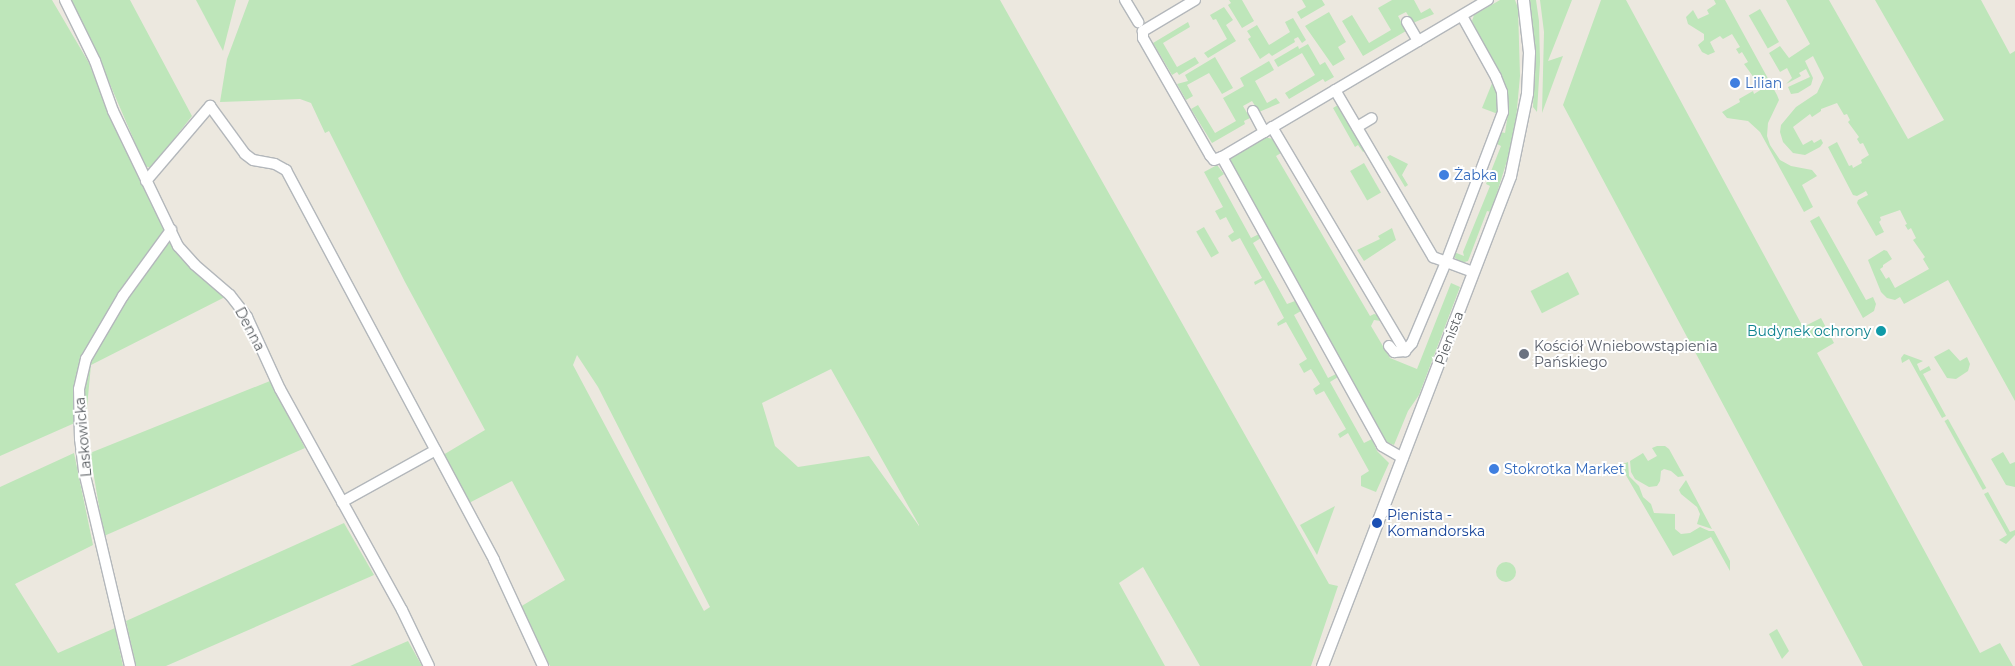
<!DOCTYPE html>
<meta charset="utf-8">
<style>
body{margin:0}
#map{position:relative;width:2015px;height:666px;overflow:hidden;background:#ece8df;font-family:Montserrat,sans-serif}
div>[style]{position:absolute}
.green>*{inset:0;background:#bee6ba;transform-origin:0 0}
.round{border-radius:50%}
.roads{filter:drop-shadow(1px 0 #b3b7bb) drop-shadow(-1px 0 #b3b7bb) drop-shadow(0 1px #b3b7bb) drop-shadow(0 -1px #b3b7bb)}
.minor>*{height:10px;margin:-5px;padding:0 5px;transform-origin:5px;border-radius:5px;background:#fff}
.tertiary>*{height:11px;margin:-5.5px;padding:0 5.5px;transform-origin:5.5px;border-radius:5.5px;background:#fff}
.dots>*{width:14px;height:14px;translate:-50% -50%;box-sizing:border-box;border:2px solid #fff;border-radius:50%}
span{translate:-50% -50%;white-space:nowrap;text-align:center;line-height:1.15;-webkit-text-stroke:4px #fff;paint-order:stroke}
.shop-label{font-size:14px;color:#366cbe}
.left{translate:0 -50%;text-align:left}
.street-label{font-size:14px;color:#585d61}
.culture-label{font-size:14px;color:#0d838f}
.right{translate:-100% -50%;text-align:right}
.worship-label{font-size:14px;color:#5b616d}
.transit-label{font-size:14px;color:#164399}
</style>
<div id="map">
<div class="green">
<div style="clip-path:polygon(0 0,52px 0,89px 63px,107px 110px,174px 249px,225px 297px,91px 365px,86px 418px,0 456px)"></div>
<div style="clip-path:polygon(70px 0,130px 0,192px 116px,151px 168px,145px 166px,88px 33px)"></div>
<div style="clip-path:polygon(196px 0,236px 0,223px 51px)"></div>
<div style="clip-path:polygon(evenodd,249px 0,1000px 0,1329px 584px,1338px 586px,1311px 666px,1200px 666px,1143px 567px,1119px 583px,1165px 666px,550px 666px,520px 607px,565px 580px,512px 481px,467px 504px,443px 455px,485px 430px,405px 282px,329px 131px,325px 133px,311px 103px,300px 99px,220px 102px,227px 59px,249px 0,577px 355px,598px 387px,710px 607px,704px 611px,573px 365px,577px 355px,249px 0,831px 369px,919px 525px,919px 526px,869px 456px,798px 467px,775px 446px,762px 403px,831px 369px)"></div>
<div style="clip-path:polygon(1229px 0,1242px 0,1254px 21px,1242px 28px,1228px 5px,1231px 3px)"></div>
<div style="clip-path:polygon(1302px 0,1322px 0,1325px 5px,1301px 19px,1297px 12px,1306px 7px)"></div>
<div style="clip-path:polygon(1392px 0,1414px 0,1421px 13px,1430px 8px,1434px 14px,1413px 23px,1406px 12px,1398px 16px,1406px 31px,1363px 56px,1342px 21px,1352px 15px,1369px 43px,1391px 30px,1378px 8px)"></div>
<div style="clip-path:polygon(1500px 0,1515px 0,1518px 8px,1520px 76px,1516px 120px,1511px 148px,1491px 212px,1487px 211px,1468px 261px,1461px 263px,1454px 257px,1454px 252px,1464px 256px,1463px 252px,1490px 186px,1486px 184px,1501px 146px,1497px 144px,1501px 132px,1505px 133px,1509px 107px,1507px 91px,1472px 21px,1474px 15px)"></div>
<div style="clip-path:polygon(1530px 0,1536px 0,1539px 21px,1540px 62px,1537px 112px,1533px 107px,1535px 50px)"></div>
<div style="clip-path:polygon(1540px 0,1572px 0,1548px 61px,1563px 56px,1542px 113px,1544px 32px)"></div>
<div style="clip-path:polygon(1601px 0,1626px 0,1803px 327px,1821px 318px,1834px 343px,1817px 353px,1980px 653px,2000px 643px,2013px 666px,1863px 666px,1563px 105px)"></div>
<div style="clip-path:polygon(1714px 0,1725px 0,1777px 95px,1779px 100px,1768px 123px,1767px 136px,1770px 145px,1780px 160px,1791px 166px,1812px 170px,1817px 176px,1802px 185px,1813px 207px,1804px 212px,1760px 132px,1748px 121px,1727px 118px,1722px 112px,1740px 102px,1739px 99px,1753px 91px,1754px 94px,1762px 89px,1744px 64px,1748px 62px,1742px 52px,1739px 54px,1736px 49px,1740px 47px,1732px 34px,1723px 39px,1720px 36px,1710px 42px,1715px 52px,1708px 55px,1702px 52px,1698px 45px,1704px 40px,1704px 34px,1688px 24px,1686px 17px,1693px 10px,1698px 19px,1709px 14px,1707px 10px,1716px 4px)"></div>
<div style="clip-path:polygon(1786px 0,1829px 0,1908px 139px,1944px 120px,1875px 0,1981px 0,2010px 54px,2015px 51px,2015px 401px,1948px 280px,1904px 304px,1900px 297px,1895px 300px,1887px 298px,1881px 292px,1868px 260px,1884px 250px,1887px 251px,1892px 259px,1883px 265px,1883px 267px,1880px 269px,1886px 279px,1889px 277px,1895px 288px,1929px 269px,1923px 259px,1925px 257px,1913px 240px,1916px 238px,1911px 228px,1908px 230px,1905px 225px,1907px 224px,1900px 210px,1880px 217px,1881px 220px,1879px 222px,1884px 232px,1876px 236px,1857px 203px,1858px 200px,1868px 195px,1866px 191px,1857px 196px,1853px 195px,1828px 147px,1837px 142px,1849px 166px,1852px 165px,1853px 168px,1862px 163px,1861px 160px,1869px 155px,1863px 143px,1860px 144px,1857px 139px,1859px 137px,1848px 122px,1850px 120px,1847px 114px,1844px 115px,1837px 103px,1821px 109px,1821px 111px,1812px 117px,1810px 114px,1793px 127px,1803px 145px,1812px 140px,1814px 143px,1821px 139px,1823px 143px,1820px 147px,1805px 155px,1793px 153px,1783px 142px,1780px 132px,1781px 125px,1796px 107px,1817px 93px,1824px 78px,1813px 56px,1805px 61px,1813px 78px,1811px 85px,1798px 93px,1791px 94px,1788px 87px,1810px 77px,1806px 69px,1799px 73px,1801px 76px,1786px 84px,1792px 78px,1787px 68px,1780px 72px,1769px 53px,1780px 46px,1789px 58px,1810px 44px)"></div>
<div style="clip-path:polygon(1224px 7px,1233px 20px,1226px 25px,1236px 41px,1208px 58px,1204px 53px,1227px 39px,1216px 19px,1213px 20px,1210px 15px)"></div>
<div style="left:1760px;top:9px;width:38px;height:13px;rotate:60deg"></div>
<div style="clip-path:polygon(1329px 12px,1346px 42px,1338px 47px,1345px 59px,1333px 66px,1305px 26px)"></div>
<div style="clip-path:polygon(1293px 18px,1306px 40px,1302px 43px,1298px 37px,1294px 39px,1295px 42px,1272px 56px,1269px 53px,1260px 59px,1248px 39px,1251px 37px,1247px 31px,1257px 25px,1269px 45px,1290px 32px,1285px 22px)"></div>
<div style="clip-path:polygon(1188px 22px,1190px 27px,1163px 43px,1177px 67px,1195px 57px,1199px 63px,1179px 75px,1177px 72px,1172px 75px,1153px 43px)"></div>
<div style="clip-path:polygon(1308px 44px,1320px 65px,1325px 62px,1334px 77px,1325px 82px,1323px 79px,1289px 99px,1285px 93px,1315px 75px,1302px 53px,1278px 67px,1274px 60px,1298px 46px,1299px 49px)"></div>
<div style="clip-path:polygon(1215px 57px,1233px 88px,1222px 94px,1209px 73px,1187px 85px,1193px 96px,1186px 100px,1177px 84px,1188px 81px,1185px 75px)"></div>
<div style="clip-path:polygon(1269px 61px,1274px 70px,1255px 81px,1267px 103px,1276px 98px,1280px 103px,1259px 112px,1252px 101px,1243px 106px,1250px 118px,1244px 121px,1245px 124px,1212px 143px,1191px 109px,1198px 105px,1215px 133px,1236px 121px,1223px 98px,1244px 86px,1240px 78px)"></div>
<div style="clip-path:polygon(1493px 81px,1499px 104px,1498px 114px,1482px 108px)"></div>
<div style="clip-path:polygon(1338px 105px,1365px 151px,1363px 152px,1358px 145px,1355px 147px,1333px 108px)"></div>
<div style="clip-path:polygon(1264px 137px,1273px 139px,1281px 153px,1276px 156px,1370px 316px,1374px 314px,1378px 315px,1381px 321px,1374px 320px,1371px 326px,1390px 358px,1417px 369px,1451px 283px,1460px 287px,1419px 395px,1408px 411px,1394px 445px,1386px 442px,1379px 435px,1229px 161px,1230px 157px)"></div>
<div style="clip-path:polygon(1390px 155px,1408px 164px,1402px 175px,1408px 185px,1405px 187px,1387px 157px)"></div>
<div style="left:1364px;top:163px;width:34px;height:16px;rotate:60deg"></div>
<div style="clip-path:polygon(1217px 165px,1224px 174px,1218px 178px,1251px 238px,1259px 234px,1261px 238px,1253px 243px,1287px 304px,1295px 301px,1301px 311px,1294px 315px,1328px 378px,1336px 374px,1338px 377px,1330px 382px,1364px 443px,1372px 439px,1377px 451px,1389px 463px,1376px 492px,1361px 486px,1361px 476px,1369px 471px,1348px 433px,1340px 438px,1338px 434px,1346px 429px,1324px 391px,1316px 395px,1313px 389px,1320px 384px,1311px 369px,1304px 373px,1299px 364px,1307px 359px,1286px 322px,1278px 326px,1277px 323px,1284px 318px,1264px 280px,1255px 285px,1254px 282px,1262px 278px,1240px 238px,1232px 242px,1228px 236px,1234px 232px,1226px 217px,1220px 220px,1215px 211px,1223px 207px,1204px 172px)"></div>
<div style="clip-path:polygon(1819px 216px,1866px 300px,1873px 297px,1876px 304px,1874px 311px,1863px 318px,1810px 221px)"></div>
<div style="left:1204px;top:227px;width:30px;height:9px;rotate:60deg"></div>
<div style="clip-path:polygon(1392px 228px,1396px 240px,1364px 261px,1357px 250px,1380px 239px,1378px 236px)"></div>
<div style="left:1568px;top:272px;width:25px;height:42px;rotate:63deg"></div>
<div style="clip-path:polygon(1949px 349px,1960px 361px,1967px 357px,1970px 364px,1968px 371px,1956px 379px,1947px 378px,1934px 357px)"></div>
<div style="clip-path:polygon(1904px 354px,1923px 361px,1917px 364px,1920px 371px,1929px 366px,1931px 370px,1923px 374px,1946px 416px,1942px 418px,1909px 359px,1902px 363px,1901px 358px)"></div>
<div style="clip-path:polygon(270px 381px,305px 448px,104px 536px,90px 453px)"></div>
<div style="left:1948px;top:419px;width:79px;height:4px;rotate:61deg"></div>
<div style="clip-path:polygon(1657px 446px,1665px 446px,1669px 449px,1684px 476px,1678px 477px,1671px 471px,1664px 469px,1661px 471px,1660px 481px,1657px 486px,1649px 487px,1635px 479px,1631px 472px,1630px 461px,1643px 453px,1648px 461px,1657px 456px,1652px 448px)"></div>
<div style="clip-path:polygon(2003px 452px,2010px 464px,2015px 462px,2015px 487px,2006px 485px,1991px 459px)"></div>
<div style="clip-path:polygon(74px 453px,93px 545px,15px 584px,58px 653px,115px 628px,123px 666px,0 666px,0 487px)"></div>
<div style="clip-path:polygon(1628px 462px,1629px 476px,1639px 486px,1643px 497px,1651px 504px,1654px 513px,1675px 514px,1675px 529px,1681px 534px,1690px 533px,1700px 527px,1709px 531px,1714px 531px,1730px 561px,1730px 571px,1711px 537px,1673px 556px,1620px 465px)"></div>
<div style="clip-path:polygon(1686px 480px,1712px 529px,1697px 524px,1700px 514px,1697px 507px,1681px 494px,1679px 490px)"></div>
<div style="clip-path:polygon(1988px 492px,2010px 532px,2015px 530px,2015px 535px,2006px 544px,1999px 540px,2007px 535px,1984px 494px)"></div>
<div style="clip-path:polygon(1335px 506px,1317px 555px,1300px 525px)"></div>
<div style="clip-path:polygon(344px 523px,374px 575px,166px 666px,136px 666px,126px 621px)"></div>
<div class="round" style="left:1496px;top:562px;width:20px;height:20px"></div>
<div style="clip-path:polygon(1777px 629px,1789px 651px,1782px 659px,1769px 634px)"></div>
<div style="clip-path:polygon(408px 641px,422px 666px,350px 666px)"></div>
</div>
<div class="roads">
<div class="minor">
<div style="left:65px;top:0;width:68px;rotate:63.8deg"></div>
<div style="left:95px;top:61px;width:53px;rotate:70.2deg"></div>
<div style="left:113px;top:111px;width:150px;rotate:64.3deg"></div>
<div style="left:178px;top:246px;width:25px;rotate:48deg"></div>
<div style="left:195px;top:265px;width:46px;rotate:40.6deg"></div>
<div style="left:230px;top:295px;width:28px;rotate:52deg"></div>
<div style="left:247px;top:317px;width:79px;rotate:65.4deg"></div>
<div style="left:280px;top:389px;width:252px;rotate:61.1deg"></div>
<div style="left:402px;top:610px;width:62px;rotate:64.3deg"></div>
<div style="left:1125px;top:0;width:26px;rotate:59deg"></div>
<div style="left:1195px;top:0;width:61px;rotate:149.2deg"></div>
<div style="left:1143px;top:31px;width:7px;rotate:90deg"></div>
<div style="left:1143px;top:38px;width:135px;rotate:60.2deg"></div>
<div style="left:1210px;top:155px;width:6px;rotate:51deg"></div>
<div style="left:1214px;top:160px;width:9px;rotate:-21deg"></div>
<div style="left:1222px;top:157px;width:330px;rotate:61deg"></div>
<div style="left:1382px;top:446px;width:24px;rotate:30deg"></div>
<div style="left:1407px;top:22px;width:22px;rotate:60deg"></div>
<div style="left:1335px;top:90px;width:194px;rotate:59.6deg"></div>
<div style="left:1433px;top:257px;width:43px;rotate:20.6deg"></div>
<div style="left:1253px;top:111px;width:24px;rotate:62deg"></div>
<div style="left:1272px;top:127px;width:261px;rotate:59.3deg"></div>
<div style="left:1405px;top:351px;width:11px;rotate:-49deg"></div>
<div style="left:1412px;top:343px;width:88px;rotate:-67.2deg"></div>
<div style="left:1446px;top:262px;width:160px;rotate:-69.2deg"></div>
<div style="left:1503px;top:112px;width:20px;rotate:-93deg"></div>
<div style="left:1502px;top:92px;width:16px;rotate:-112deg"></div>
<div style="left:1496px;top:77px;width:70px;rotate:-119.1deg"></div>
<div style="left:1357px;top:127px;width:17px;rotate:-31deg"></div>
<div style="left:1222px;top:157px;width:309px;rotate:-30.6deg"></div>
<div style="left:146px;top:181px;width:99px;rotate:-49.5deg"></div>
<div style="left:210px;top:106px;width:59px;rotate:53.9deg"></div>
<div style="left:245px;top:154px;width:10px;rotate:37deg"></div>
<div style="left:253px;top:160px;width:22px;rotate:10deg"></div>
<div style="left:275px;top:164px;width:13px;rotate:29deg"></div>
<div style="left:286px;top:170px;width:442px;rotate:61.9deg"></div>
<div style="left:494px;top:560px;width:117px;rotate:65.2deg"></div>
<div style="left:1389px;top:346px;width:8px;rotate:50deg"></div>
<div style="left:1394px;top:352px;width:11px;rotate:-5deg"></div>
<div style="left:342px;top:502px;width:107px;rotate:-29deg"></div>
<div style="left:130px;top:666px;width:200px;rotate:-103.3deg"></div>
<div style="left:84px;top:471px;width:32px;rotate:-97deg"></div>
<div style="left:80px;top:439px;width:50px;rotate:-91.1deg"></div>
<div style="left:79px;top:389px;width:31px;rotate:-77deg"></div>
<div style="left:86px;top:359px;width:73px;rotate:-59.6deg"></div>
<div style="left:123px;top:296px;width:82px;rotate:-54deg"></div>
</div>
<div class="tertiary">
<div style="left:1322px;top:666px;width:525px;rotate:-69.01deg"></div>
<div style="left:1510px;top:176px;width:85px;rotate:-78.4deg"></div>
<div style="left:1527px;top:93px;width:41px;rotate:-87.2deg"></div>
<div style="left:1529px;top:52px;width:52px;rotate:-96.6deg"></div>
</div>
</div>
<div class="dots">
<div style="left:1735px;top:83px;background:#3f7fe0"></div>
<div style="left:1444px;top:175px;background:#3f7fe0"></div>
<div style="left:1881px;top:331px;background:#0f9aa8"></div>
<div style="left:1524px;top:354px;background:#6b7280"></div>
<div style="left:1494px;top:469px;background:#3f7fe0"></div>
<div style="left:1377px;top:523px;background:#1a4fb4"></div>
</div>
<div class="shop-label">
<span class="left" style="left:1745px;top:83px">Lilian</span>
<span class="left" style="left:1454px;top:175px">Żabka</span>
<span class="left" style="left:1504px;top:469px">Stokrotka Market</span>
</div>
<div class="street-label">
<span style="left:250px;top:329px;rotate:62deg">Denna</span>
<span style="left:1449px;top:338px;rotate:-69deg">Pienista</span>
<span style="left:83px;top:437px;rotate:-95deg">Laskowicka</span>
</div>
<div class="culture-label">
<span class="right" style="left:1871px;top:331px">Budynek ochrony</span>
</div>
<div class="worship-label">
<span class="left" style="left:1534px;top:354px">Kościół Wniebowstąpienia<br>Pańskiego</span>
</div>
<div class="transit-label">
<span class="left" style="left:1387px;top:523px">Pienista -<br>Komandorska</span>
</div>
</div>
